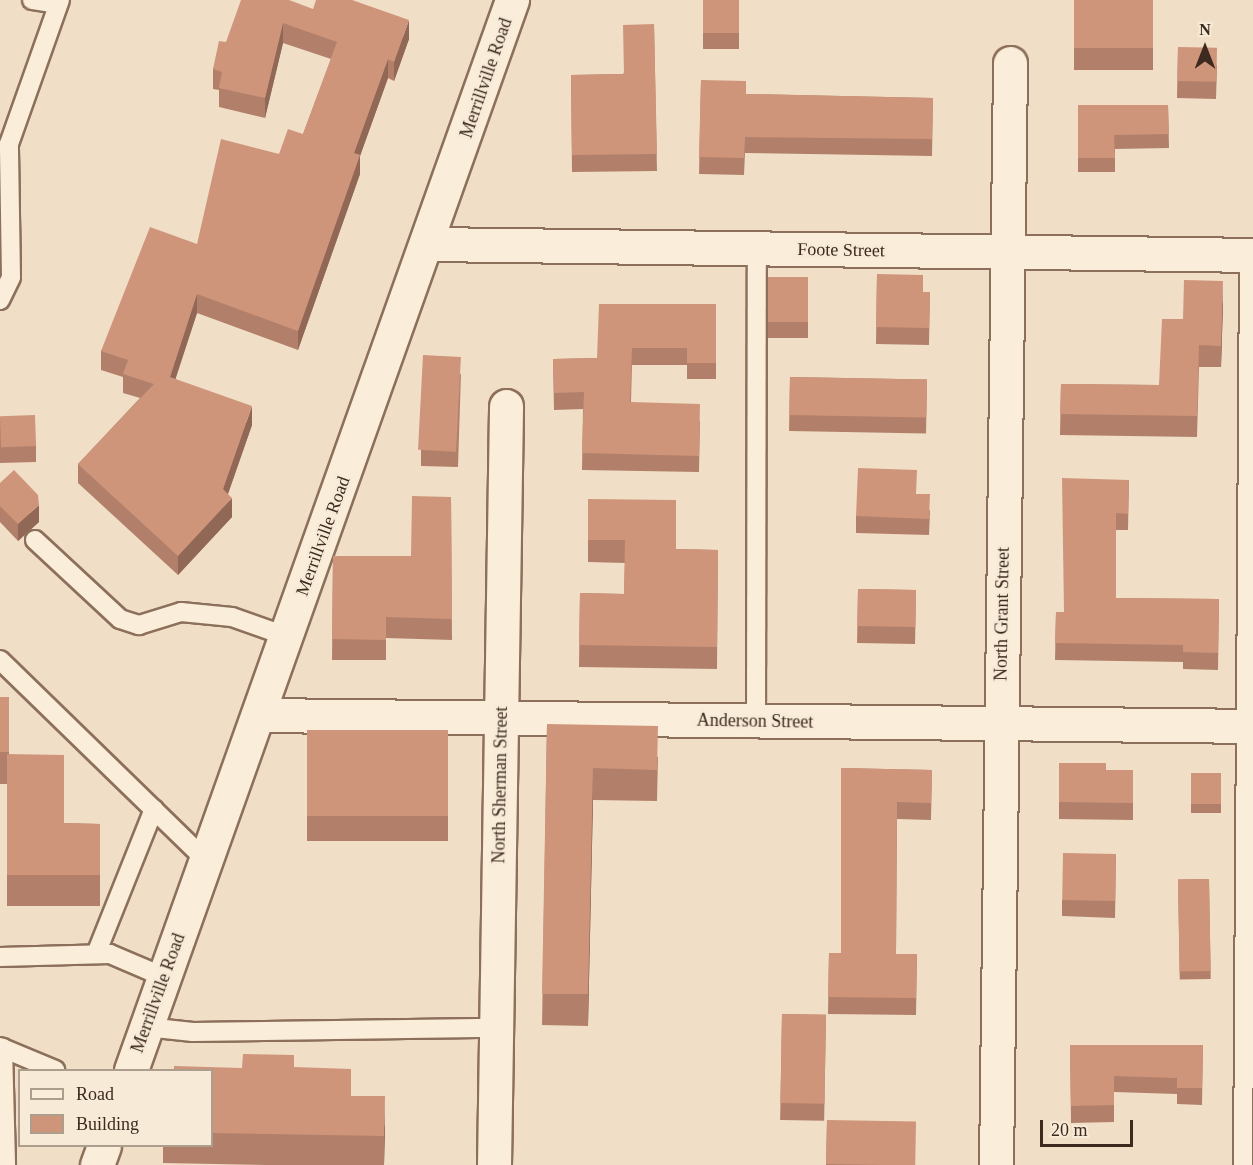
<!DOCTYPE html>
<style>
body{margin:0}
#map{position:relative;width:1253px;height:1165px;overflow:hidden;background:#f0dfc6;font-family:Georgia,serif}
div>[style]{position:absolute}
.roads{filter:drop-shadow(2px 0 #8c705b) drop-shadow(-2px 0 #8c705b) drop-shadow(0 2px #8c705b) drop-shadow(0 -2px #8c705b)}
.lane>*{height:18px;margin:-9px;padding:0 9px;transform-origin:9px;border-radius:9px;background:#faedda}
.street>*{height:33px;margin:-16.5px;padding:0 16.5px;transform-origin:16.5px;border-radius:16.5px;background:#faedda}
.secondary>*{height:33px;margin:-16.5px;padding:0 16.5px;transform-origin:16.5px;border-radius:16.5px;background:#faedda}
.wall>*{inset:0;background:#b2806a;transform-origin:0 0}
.shaded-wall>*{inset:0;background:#916856}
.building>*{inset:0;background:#cf957b;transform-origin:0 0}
span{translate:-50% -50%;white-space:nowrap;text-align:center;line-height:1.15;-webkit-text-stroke:4.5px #f7ead6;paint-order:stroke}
.street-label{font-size:18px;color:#3c2a1f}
.legend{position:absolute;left:18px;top:1069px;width:195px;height:78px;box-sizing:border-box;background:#f7ead6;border:2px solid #ac9d8d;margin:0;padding:8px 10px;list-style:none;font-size:18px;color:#3c2a1f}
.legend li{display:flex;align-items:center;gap:12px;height:30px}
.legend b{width:30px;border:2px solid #ac9d8d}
.north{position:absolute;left:1175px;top:18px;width:60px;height:60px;-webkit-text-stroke:4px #f7ead6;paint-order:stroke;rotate:0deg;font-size:16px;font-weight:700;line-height:24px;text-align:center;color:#3c2a1f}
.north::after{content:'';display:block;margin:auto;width:21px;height:27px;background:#3c2a1f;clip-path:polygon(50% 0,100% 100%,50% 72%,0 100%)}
.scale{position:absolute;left:1040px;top:1120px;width:93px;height:27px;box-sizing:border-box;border:3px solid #3c2a1f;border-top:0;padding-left:8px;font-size:18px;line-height:21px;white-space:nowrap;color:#3c2a1f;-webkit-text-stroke:4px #f7ead6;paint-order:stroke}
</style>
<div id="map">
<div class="roads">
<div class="lane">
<div style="left:32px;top:0;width:26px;rotate:9deg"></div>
<div style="left:0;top:300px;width:25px;rotate:-64deg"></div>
<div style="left:11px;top:277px;width:133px;rotate:-90.9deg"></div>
<div style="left:9px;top:144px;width:153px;rotate:-70.5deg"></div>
<div style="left:35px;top:540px;width:116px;rotate:42.9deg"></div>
<div style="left:120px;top:619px;width:20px;rotate:18deg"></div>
<div style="left:139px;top:625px;width:44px;rotate:-17.2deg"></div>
<div style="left:181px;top:612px;width:51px;rotate:5.6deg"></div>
<div style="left:232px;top:617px;width:57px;rotate:19.4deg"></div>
<div style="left:0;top:660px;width:287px;rotate:44.2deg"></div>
<div style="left:756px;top:721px;width:472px;rotate:-89.9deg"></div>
<div style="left:96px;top:954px;width:156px;rotate:-68.2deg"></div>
<div style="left:0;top:957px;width:110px;rotate:-1.6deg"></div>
<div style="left:110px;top:954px;width:59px;rotate:23.1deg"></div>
<div style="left:146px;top:1027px;width:47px;rotate:6.1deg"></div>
<div style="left:193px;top:1032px;width:304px;rotate:-0.8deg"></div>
<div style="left:0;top:1047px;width:60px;rotate:22.7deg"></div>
<div style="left:3px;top:1048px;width:117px;rotate:88.5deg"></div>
<div style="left:1243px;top:1165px;width:910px;rotate:-89.62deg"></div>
</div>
<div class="street">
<div style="left:429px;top:244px;width:824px;rotate:0.76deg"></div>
<div style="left:258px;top:715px;width:995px;rotate:0.63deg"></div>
<div style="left:494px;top:1165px;width:759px;rotate:-89.09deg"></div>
<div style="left:996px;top:1165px;width:1102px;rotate:-89.27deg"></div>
</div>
<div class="secondary">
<div style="left:131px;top:1070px;width:1136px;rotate:-70.4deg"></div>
<div style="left:97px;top:1165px;width:20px;rotate:-70deg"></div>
</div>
</div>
<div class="wall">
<div style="left:703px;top:0;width:36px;height:49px"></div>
<div style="left:1074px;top:0;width:79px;height:70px"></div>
<div style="clip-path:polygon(313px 9px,409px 39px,394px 81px,388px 78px,360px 156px,360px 174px,298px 350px,197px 313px,175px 379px,252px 425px,228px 494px,232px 517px,178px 575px,78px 483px,78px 464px,140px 398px,123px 393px,123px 377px,101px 370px,101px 351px,279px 154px,303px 134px,331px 59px,283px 43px,265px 118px,219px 107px,219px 90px,213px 89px,213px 69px,226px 42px)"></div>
<div style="clip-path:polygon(654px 24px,657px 171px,572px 172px,571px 75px,623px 74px)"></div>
<div style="clip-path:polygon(1178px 47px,1217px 65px,1216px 99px,1177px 98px)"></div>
<div style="clip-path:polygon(701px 80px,746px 94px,933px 98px,932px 156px,745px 153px,744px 175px,699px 174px)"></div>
<div style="clip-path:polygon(1078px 105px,1168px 105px,1169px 148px,1115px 149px,1115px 172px,1078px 172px)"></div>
<div style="clip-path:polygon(877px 274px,923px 292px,930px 292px,929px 345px,876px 344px)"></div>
<div style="left:808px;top:277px;width:61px;height:40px;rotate:90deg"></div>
<div style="clip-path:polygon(1223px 303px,1221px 367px,1199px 367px,1197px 437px,1060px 435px,1061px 384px,1159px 385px,1183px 319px)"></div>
<div style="clip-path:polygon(716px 304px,716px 379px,687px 379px,687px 365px,632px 365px,631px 402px,700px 421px,699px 472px,582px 470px,583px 409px,554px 410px,553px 359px,597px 358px)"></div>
<div style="clip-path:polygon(461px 373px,458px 467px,421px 466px,421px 450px)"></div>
<div style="left:790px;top:377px;width:137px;height:54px;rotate:1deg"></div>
<div style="clip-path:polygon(0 417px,36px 446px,36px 462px,0 463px)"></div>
<div style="clip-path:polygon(1129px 480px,1128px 530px,1116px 530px,1116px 598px,1219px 599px,1218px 670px,1183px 669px,1183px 662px,1055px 660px,1056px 612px,1064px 612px)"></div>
<div style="clip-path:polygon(0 483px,39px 522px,18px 541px,0 522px)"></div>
<div style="clip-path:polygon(917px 494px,930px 511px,929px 535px,856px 533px,856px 516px)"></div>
<div style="clip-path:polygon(451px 497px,452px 640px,386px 638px,386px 660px,332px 660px,333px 556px,411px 556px)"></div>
<div style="clip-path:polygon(588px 499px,676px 549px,718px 550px,717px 669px,579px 667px,580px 593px,624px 594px,625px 563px,588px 562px)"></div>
<div style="left:858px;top:589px;width:58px;height:54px;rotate:1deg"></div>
<div style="clip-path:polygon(0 697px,9px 697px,9px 754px,64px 823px,100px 824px,100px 906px,7px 906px,7px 784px,0 784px)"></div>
<div style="clip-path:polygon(547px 724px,658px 757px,657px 801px,593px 800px,588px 1026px,542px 1025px)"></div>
<div style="left:307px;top:730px;width:141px;height:111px"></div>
<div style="clip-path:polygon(1059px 763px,1106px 770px,1133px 770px,1133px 820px,1059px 819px)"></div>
<div style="clip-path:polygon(841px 768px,932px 770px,931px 820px,897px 819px,896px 954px,917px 954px,916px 1015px,828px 1014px,829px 953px,841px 953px)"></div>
<div style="left:1191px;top:773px;width:30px;height:40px"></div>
<div style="clip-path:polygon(1116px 854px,1115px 918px,1062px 916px,1062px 900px)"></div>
<div style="left:1209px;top:879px;width:100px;height:31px;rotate:89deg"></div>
<div style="left:782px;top:1014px;width:44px;height:106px;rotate:1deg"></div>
<div style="clip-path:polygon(1070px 1045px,1203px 1045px,1202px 1105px,1177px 1104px,1177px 1094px,1114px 1092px,1114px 1122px,1071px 1123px)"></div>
<div style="clip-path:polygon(294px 1067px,351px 1096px,385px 1127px,384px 1165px,266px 1165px,163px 1163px,163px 1146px,212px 1146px,212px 1071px,242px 1068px)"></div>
<div style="clip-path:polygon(827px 1120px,915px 1165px,826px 1165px)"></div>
</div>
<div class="shaded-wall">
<div style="clip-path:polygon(409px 20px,409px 39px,394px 81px,394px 62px)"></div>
<div style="clip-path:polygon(283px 23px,283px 43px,265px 118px,265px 98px)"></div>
<div style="clip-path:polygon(388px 59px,388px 78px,360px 156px,360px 174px,298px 350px,298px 331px,354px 153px)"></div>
<div style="clip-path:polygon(1223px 281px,1223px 303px,1221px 367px,1221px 346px)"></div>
<div style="clip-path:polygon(197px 294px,197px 313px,170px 396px,170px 377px)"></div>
<div style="clip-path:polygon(252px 406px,252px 425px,223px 508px,232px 498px,232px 517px,178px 575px,178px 556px,223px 489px)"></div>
<div style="clip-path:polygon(39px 505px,39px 522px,18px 541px,18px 524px)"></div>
<div style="clip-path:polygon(593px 768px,593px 800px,588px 1026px,588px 994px)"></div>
<div style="clip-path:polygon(385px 1096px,385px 1127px,384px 1165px,384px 1136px)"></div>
</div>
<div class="building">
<div style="clip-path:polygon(241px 0,289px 0,313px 9px,316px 0,352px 0,409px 20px,394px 62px,388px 59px,354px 153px,360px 155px,298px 331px,197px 294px,170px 377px,252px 406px,223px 489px,232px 498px,178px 556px,78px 464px,154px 384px,123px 374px,128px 360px,101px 351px,150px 227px,197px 244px,221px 139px,279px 154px,288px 129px,303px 134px,337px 42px,283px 23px,265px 98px,219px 88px,222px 72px,213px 69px,219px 41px,226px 42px)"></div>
<div style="left:703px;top:0;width:36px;height:33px"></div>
<div style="left:1074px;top:0;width:79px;height:48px"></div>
<div style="clip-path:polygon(654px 24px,657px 154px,572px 155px,571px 75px,624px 74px,623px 25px)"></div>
<div style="left:1178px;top:47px;width:39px;height:34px;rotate:1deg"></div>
<div style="clip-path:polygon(701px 80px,746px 81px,746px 94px,933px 98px,932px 139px,745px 137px,744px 158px,699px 157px)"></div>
<div style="clip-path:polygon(1078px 105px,1168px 105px,1169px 134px,1114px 135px,1115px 158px,1078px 158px)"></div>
<div style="clip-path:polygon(877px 274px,923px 275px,923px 292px,930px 292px,929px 328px,876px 327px)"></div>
<div style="left:808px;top:277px;width:45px;height:40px;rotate:90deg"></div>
<div style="clip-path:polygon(1184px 280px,1223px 281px,1221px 346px,1199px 345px,1197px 416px,1060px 414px,1061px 384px,1159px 385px,1162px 319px,1183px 319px)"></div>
<div style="clip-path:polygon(599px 304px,716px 304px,716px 363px,687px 363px,687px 348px,632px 348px,630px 402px,700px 404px,699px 456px,582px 453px,584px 392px,554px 393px,553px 359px,597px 358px)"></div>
<div style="left:423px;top:355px;width:38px;height:95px;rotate:3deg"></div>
<div style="left:790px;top:377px;width:137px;height:38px;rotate:1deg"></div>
<div style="left:35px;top:415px;width:31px;height:35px;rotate:88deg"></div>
<div style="clip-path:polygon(858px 468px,917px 470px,916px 494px,930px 494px,929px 519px,856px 516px)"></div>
<div style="clip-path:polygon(14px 470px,38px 495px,39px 505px,18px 524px,0 506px,0 483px)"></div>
<div style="clip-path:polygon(1062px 478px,1129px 480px,1128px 514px,1116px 513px,1116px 598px,1219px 599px,1218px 653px,1183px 652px,1183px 645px,1055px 643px,1056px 612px,1064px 612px)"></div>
<div style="clip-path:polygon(412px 496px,451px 497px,452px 619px,386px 617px,386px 640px,332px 639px,333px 556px,411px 556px)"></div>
<div style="clip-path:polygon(588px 499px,676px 500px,676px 549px,718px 550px,717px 647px,579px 645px,580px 593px,624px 594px,625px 540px,588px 540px)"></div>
<div style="left:858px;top:589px;width:58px;height:37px;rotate:1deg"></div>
<div style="left:0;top:697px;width:9px;height:55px"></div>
<div style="clip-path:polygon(547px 724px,658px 726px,657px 770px,593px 768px,588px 994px,542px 994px)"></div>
<div style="left:307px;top:730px;width:141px;height:86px"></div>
<div style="clip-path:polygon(7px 754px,64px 755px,64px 823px,100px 824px,100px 875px,7px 875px)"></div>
<div style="clip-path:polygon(1059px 763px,1106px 763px,1106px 770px,1133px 770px,1133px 803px,1059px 802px)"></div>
<div style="clip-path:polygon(841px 768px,932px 770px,931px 803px,897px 802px,896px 954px,917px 954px,916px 998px,828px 997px,829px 953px,841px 953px)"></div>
<div style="left:1191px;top:773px;width:30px;height:31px"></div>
<div style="left:1063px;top:853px;width:53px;height:47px;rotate:1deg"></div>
<div style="left:1209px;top:879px;width:92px;height:31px;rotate:89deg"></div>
<div style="left:782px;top:1014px;width:44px;height:89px;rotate:1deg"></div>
<div style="clip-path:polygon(1070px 1045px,1203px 1045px,1202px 1088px,1177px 1088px,1177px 1078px,1114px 1076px,1114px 1105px,1071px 1106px)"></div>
<div style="clip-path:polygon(243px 1054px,294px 1055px,294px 1067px,351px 1069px,351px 1096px,385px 1096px,384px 1136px,212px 1133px,212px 1071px,174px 1071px,174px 1066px,242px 1068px)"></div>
<div style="left:827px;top:1120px;width:89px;height:44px;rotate:1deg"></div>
</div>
<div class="street-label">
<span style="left:486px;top:78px;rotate:-71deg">Merrillville Road</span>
<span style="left:841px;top:250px;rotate:1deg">Foote Street</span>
<span style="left:323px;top:536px;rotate:-70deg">Merrillville Road</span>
<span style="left:1002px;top:614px;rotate:-89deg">North Grant Street</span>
<span style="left:755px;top:721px;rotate:1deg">Anderson Street</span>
<span style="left:500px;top:785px;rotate:-89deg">North Sherman Street</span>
<span style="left:158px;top:993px;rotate:-70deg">Merrillville Road</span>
</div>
<ul class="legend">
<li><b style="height:8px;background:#faedda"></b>Road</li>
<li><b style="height:16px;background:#cf957b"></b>Building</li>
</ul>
<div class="north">N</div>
<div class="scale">20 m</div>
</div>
